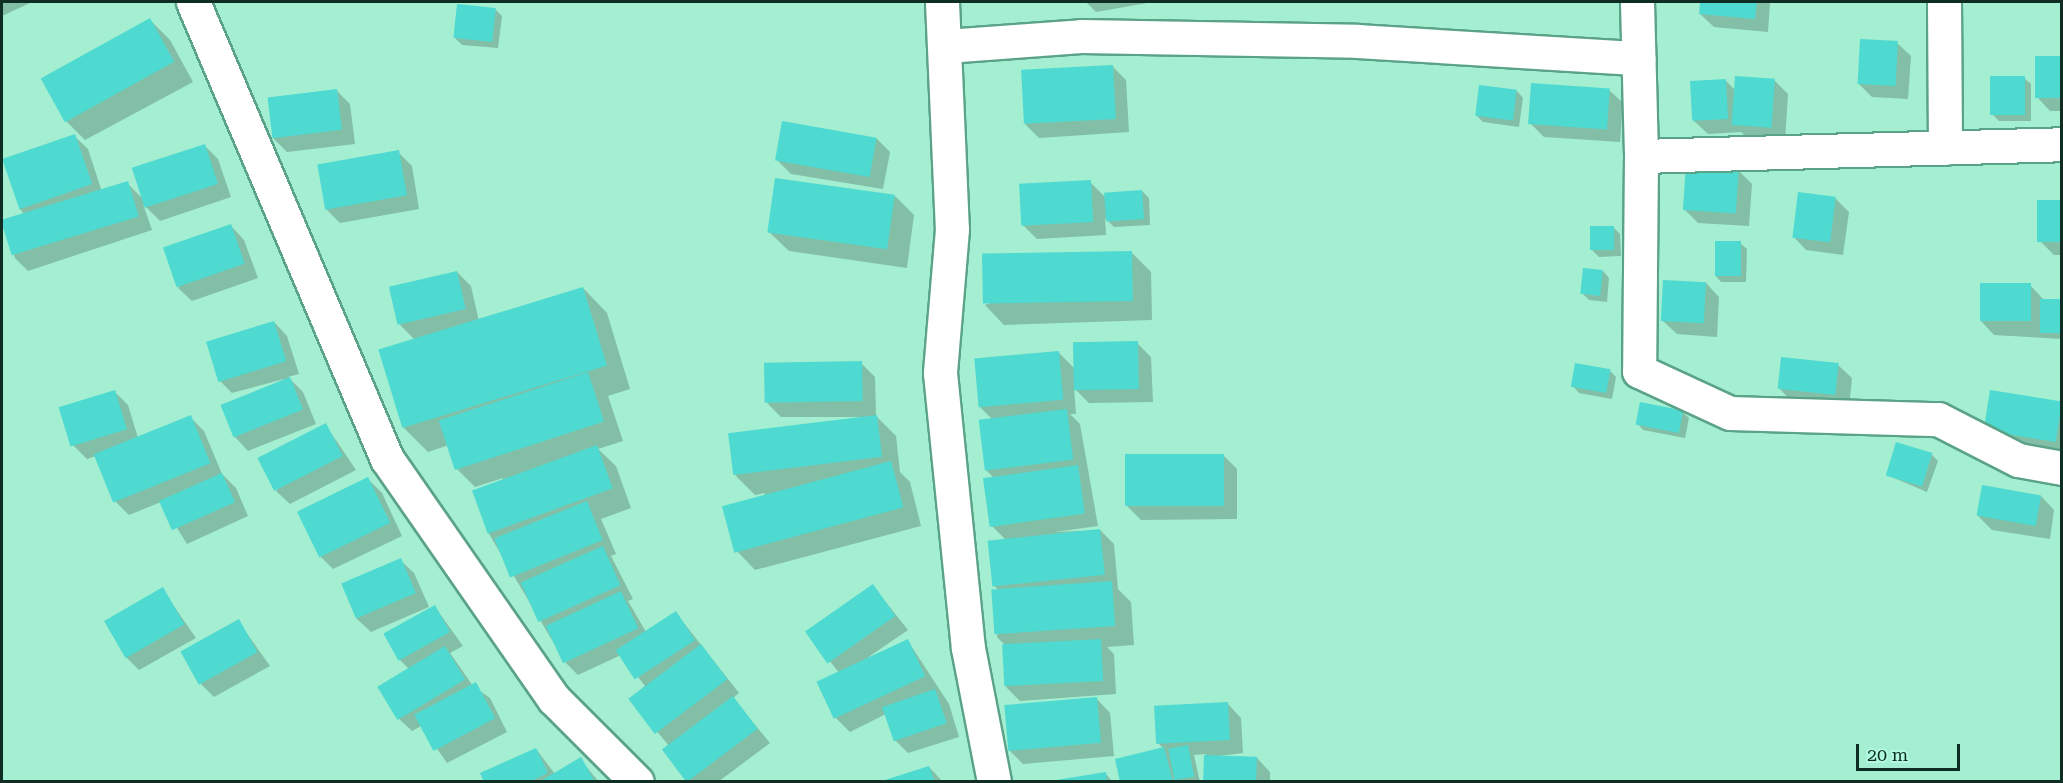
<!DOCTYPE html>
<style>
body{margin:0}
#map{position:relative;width:2063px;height:783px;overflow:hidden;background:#a4eed1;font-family:"Roboto Serif",serif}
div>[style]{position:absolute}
.shadow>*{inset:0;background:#0003}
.building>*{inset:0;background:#4edad0;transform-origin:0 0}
.roads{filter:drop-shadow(2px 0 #5ba388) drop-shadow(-2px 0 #5ba388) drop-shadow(0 2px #5ba388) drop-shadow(0 -2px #5ba388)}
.minor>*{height:33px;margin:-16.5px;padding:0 16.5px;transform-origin:16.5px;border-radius:16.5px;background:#fff}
span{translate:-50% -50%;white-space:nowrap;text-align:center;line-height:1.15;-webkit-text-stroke:4.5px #b1fbde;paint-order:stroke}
.frame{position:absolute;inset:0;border:3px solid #0f2d23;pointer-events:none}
.scale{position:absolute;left:1856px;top:744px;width:104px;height:27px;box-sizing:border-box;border:3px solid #0f2d23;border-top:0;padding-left:8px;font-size:18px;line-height:21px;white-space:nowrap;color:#0f2d23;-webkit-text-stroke:4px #b1fbde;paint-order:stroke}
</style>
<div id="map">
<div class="shadow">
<div style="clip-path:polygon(2px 2px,32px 2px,2px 16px)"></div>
<div style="clip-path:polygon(1086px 2px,1153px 2px,1096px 12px)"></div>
<div style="clip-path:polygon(1701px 2px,1770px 2px,1768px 32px,1714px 27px,1700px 14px)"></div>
<div style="clip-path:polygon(495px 9px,502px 16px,498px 48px,462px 45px,455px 38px)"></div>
<div style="clip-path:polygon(150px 20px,170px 40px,193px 82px,85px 140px,65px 120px)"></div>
<div style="clip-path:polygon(1897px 43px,1911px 56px,1908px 99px,1872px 97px,1859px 84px)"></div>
<div style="clip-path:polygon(2062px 57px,2062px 111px,2050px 111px,2037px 97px)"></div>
<div style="clip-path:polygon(1112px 66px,1126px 80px,1129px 132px,1039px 138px,1025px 124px)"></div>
<div style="clip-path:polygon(2024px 78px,2031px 84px,2031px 121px,1999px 121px,1992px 114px)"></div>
<div style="clip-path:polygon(1774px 80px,1788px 94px,1785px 141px,1747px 138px,1741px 132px,1708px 134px,1694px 121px,1726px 81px,1736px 91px)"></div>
<div style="clip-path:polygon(336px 90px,350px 104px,355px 144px,287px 152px,273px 138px)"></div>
<div style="clip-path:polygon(1609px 90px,1623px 103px,1620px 142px,1544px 137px,1530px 123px)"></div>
<div style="clip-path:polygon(1517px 91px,1523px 98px,1519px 127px,1483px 122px,1477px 116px)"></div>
<div style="clip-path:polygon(74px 136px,88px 149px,102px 192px,127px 183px,144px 200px,205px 146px,218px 159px,231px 197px,160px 221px,143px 204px,152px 230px,28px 271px,15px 258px,4px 225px,27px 217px,19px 208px)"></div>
<div style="clip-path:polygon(876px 138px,890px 152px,883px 189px,791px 174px,778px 161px)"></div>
<div style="clip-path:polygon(398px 152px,412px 166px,419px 209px,340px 223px,326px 209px)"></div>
<div style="clip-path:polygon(1738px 170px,1752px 184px,1749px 226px,1698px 223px,1684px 209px)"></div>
<div style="clip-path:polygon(1090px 182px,1106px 198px,1142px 191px,1149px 198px,1150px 225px,1114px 227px,1105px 218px,1106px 235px,1037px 239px,1023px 225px)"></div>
<div style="clip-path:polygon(895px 196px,914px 215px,907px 268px,789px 251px,769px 232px)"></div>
<div style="clip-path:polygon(1835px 198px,1849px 212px,1843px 255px,1806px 250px,1793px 236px)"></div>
<div style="clip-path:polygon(2062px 201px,2062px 255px,2054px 255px,2040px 241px)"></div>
<div style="clip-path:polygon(231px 226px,244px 240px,258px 278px,192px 301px,178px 288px)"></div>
<div style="clip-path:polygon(1613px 227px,1620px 234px,1621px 256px,1599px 257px,1592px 250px)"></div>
<div style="clip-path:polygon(1740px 243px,1747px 249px,1746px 282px,1721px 282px,1715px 275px)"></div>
<div style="clip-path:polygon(1132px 253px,1151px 272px,1152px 320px,1004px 325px,985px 305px)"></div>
<div style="clip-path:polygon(1603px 271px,1609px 278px,1607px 302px,1589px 300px,1582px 293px)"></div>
<div style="clip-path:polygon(457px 272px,471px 286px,479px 321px,583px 288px,607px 313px,630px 389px,608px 396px,623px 441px,598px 449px,616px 466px,631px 508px,601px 519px,616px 554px,611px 556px,633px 599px,628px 601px,646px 632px,676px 613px,739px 693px,733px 698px,770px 743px,718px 782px,688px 782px,663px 749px,669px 746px,630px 698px,645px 686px,621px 655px,578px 675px,565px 662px,489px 534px,503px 478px,475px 487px,456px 468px,449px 445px,428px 452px,404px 428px,416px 341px,400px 325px)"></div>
<div style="clip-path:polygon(1706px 283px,1719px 297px,1717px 337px,1677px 334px,1663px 321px)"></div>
<div style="clip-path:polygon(2030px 285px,2044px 300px,2062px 300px,2062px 339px,1994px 335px,1981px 321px)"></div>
<div style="clip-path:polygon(274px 322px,287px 336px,299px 374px,288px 377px,303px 392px,316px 424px,248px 451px,235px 437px,284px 379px,232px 393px,219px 380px)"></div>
<div style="clip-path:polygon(1137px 343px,1151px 357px,1153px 402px,1089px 403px,1074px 388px,1076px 414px,1070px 414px,1080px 424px,1098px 526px,1055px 532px,1100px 530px,1114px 544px,1118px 589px,1131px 602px,1134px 645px,1107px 647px,1114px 654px,1116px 694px,1020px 701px,1006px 687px,1007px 647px,997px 637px,1001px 592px,993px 585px,1005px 539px,991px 525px,994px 478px,986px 470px,992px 419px,979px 406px,1058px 352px,1075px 369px)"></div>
<div style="clip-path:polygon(861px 363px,875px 377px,876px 416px,896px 436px,900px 472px,910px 482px,921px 526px,755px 570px,736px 550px,765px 493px,755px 495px,735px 475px,871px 417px,781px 417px,767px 403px)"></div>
<div style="clip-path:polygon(1838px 365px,1852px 378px,1849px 408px,1792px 402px,1779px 388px)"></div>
<div style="clip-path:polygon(1610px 371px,1616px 377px,1612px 399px,1579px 393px,1573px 386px)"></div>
<div style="clip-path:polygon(114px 391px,128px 405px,138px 438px,190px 417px,204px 431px,222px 474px,236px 488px,248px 516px,187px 544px,161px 502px,129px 515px,115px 501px,96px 456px,87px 459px,73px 445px)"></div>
<div style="clip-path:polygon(2062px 402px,2062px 453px,1999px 443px,1985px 430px)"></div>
<div style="clip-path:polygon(1682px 412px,1689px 418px,1685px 438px,1643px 430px,1637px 423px)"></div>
<div style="clip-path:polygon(325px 424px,356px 470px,290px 504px,276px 491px)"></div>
<div style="clip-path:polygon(1931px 454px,1938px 461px,1927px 492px,1887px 475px)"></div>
<div style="clip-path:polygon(1223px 455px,1237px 469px,1237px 519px,1141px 520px,1127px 506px)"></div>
<div style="clip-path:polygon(368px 479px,382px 493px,402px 536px,333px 569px,319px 555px)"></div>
<div style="clip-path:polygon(2041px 496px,2054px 510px,2050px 539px,1992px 530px,1978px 516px)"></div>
<div style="clip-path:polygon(400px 560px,414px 573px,429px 607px,371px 632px,357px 619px,343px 585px)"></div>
<div style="clip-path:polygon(873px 586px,908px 630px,867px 658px,908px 641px,949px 704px,959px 737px,908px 753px,894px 739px,886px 714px,850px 732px,836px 718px,840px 674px,807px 632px)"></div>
<div style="clip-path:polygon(162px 589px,196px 638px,139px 670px,126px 657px)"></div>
<div style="clip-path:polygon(435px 607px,463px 646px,450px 653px,473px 686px,490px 698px,507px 732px,447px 763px,421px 726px,412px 731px,398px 718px,409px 669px,399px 659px)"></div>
<div style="clip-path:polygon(238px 621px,270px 666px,214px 697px,201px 684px)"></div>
<div style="clip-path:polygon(1097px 699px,1110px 713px,1114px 756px,1023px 764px,1009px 750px)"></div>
<div style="clip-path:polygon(1228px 704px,1241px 718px,1243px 753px,1211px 757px,1257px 758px,1270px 772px,1270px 782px,1205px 782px,1206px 754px,1194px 755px,1200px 782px,1121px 782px,1164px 749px,1157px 742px)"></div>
<div style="clip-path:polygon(536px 749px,555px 774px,580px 759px,599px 782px,485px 782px)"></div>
<div style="clip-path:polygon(929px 767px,943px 782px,886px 782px)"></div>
<div style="clip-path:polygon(1105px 773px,1113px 782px,1058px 782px)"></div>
</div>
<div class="building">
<div style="clip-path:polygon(1700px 2px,1757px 2px,1755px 19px,1699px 14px)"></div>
<div style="left:457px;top:4px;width:39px;height:34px;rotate:6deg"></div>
<div style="left:150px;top:18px;width:50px;height:125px;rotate:61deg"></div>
<div style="left:1860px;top:39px;width:38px;height:45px;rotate:3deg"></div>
<div style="left:2035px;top:56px;width:27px;height:42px"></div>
<div style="left:1113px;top:65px;width:54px;height:92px;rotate:87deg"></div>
<div style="left:1735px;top:76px;width:40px;height:49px;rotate:4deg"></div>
<div style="left:2025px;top:76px;width:39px;height:35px;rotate:90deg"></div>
<div style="left:1726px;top:79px;width:40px;height:36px;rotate:87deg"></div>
<div style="left:1531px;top:83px;width:79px;height:41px;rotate:4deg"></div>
<div style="left:1479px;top:85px;width:38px;height:31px;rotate:7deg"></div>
<div style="left:337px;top:89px;width:41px;height:70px;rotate:83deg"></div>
<div style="left:782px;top:121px;width:96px;height:40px;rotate:10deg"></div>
<div style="left:75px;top:134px;width:53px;height:77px;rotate:71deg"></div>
<div style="left:205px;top:144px;width:42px;height:77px;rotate:72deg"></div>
<div style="left:399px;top:150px;width:46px;height:83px;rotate:80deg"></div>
<div style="left:1686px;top:165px;width:53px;height:45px;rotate:4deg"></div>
<div style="left:775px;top:178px;width:121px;height:55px;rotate:8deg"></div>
<div style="left:1091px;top:180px;width:42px;height:72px;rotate:87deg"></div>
<div style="left:128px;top:181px;width:37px;height:133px;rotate:73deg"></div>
<div style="left:1142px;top:190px;width:29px;height:38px;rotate:86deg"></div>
<div style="left:1798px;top:192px;width:38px;height:46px;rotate:7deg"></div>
<div style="left:2037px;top:200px;width:25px;height:42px"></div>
<div style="left:231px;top:224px;width:42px;height:72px;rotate:71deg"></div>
<div style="left:1614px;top:226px;width:24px;height:24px;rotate:90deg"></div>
<div style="left:1715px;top:241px;width:26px;height:35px"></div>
<div style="left:1132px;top:251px;width:50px;height:150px;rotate:89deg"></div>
<div style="left:1583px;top:268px;width:20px;height:26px;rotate:6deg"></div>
<div style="left:457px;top:271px;width:39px;height:70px;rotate:77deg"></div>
<div style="left:1663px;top:280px;width:43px;height:41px;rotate:3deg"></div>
<div style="left:1980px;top:283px;width:51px;height:38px"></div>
<div style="left:583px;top:287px;width:82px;height:214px;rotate:73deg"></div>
<div style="left:2040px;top:299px;width:22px;height:34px"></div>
<div style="left:274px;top:321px;width:42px;height:71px;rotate:73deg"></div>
<div style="left:1138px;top:341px;width:48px;height:65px;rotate:89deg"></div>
<div style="left:1059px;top:351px;width:49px;height:85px;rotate:85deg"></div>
<div style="left:1781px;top:357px;width:58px;height:32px;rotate:6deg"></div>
<div style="left:862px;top:361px;width:40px;height:98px;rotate:89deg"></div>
<div style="left:1575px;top:363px;width:36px;height:24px;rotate:10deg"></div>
<div style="left:588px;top:372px;width:52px;height:157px;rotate:72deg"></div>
<div style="left:290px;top:377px;width:35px;height:75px;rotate:68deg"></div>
<div style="left:115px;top:390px;width:41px;height:59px;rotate:73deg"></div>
<div style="left:1990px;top:390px;width:73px;height:41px;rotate:9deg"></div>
<div style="left:1640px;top:402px;width:44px;height:23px;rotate:11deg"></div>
<div style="left:1067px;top:409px;width:51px;height:89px;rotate:83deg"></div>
<div style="left:191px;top:415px;width:52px;height:105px;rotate:68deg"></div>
<div style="left:877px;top:415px;width:42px;height:150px;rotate:83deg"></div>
<div style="left:326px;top:423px;width:37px;height:77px;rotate:63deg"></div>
<div style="left:1896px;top:442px;width:38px;height:35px;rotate:17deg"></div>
<div style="left:597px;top:445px;width:46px;height:133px;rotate:70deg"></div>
<div style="left:1224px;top:454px;width:52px;height:99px;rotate:90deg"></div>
<div style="left:891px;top:461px;width:48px;height:175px;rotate:75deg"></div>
<div style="left:1078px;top:465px;width:49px;height:96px;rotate:82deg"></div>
<div style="left:222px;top:473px;width:32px;height:69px;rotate:66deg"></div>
<div style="left:368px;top:477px;width:51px;height:79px;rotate:64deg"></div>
<div style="left:1982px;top:485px;width:60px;height:31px;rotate:10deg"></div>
<div style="left:587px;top:501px;width:42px;height:100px;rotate:68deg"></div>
<div style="left:1100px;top:529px;width:46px;height:113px;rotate:84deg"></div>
<div style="left:603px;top:546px;width:43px;height:90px;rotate:66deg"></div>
<div style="left:401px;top:558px;width:38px;height:65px;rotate:67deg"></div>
<div style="left:1112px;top:581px;width:45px;height:121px;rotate:86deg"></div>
<div style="left:873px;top:584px;width:39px;height:83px;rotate:55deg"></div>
<div style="left:163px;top:587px;width:43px;height:68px;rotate:60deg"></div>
<div style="left:621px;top:591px;width:41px;height:83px;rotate:65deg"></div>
<div style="left:435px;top:605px;width:31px;height:59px;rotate:61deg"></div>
<div style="left:676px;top:611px;width:35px;height:72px;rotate:57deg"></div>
<div style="left:239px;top:619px;width:38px;height:67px;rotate:61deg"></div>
<div style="left:908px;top:639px;width:41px;height:101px;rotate:65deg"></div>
<div style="left:1101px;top:639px;width:42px;height:99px;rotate:87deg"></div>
<div style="left:701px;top:644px;width:44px;height:91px;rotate:53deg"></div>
<div style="left:445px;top:646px;width:39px;height:79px;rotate:59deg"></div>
<div style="left:476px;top:682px;width:41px;height:70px;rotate:62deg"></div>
<div style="left:935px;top:689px;width:36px;height:56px;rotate:71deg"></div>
<div style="left:733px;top:696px;width:41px;height:89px;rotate:53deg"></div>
<div style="left:1097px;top:697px;width:46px;height:93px;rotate:85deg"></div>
<div style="left:1228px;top:702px;width:38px;height:74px;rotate:87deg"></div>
<div style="left:1188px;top:745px;width:32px;height:20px;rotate:79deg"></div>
<div style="clip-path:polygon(1164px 747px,1173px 782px,1120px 782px,1115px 759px)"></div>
<div style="clip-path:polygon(536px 748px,548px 773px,529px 782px,484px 782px,480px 773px)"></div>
<div style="left:1204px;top:755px;width:53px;height:27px;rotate:2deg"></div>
<div style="clip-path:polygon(581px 757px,595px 782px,539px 782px)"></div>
<div style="clip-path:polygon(929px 766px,935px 782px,882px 782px,882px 781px)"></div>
<div style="clip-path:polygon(1106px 772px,1107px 782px,1056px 782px,1056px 780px)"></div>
</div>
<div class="roads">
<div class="minor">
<div style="left:193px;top:2px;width:496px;rotate:67deg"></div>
<div style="left:387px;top:459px;width:292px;rotate:55.2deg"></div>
<div style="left:554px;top:699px;width:117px;rotate:45deg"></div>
<div style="left:942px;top:2px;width:227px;rotate:87.5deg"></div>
<div style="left:952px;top:229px;width:144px;rotate:94.8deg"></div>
<div style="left:940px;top:373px;width:276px;rotate:84.2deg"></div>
<div style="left:968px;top:648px;width:136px;rotate:79deg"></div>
<div style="left:1637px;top:2px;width:154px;rotate:88.5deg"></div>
<div style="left:1641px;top:156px;width:421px;rotate:-1.6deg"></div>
<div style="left:1944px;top:2px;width:146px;rotate:89.6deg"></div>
<div style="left:946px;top:46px;width:135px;rotate:-4.2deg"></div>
<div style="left:1081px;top:36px;width:276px;rotate:1deg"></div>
<div style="left:1357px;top:41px;width:282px;rotate:3.5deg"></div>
<div style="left:1641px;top:156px;width:215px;rotate:90.5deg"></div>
<div style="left:1639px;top:371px;width:100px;rotate:24.8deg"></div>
<div style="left:1730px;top:413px;width:208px;rotate:1.7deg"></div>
<div style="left:1938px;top:419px;width:90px;rotate:27.1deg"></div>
<div style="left:2018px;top:460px;width:45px;rotate:10.3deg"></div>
</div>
</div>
<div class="frame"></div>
<div class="scale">20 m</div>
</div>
